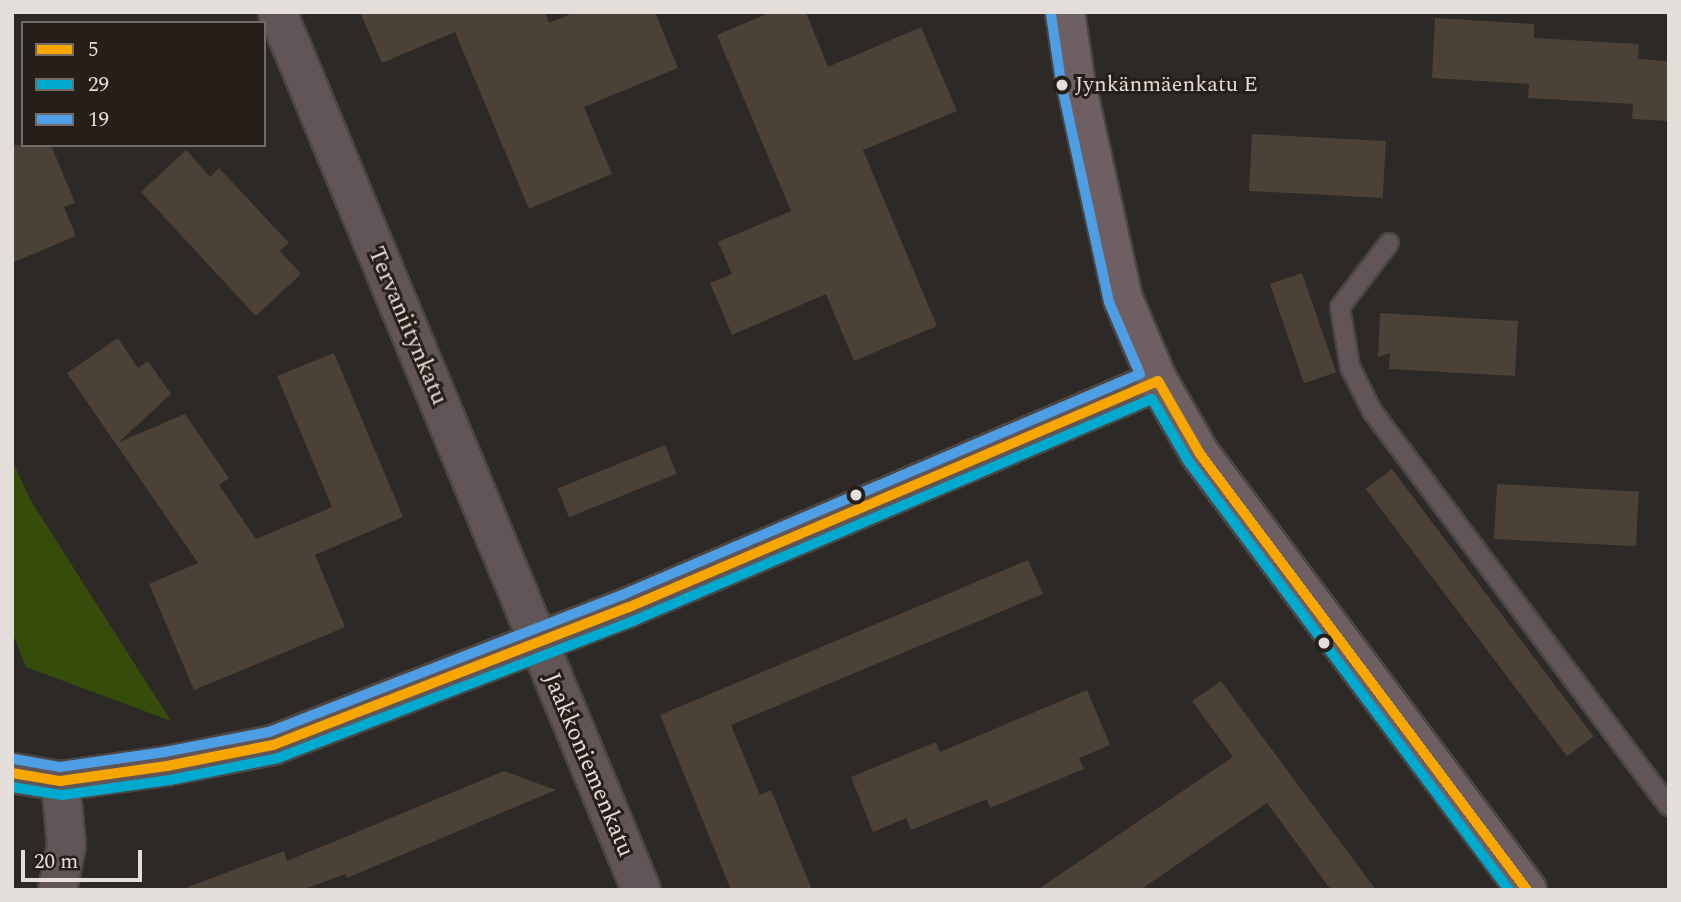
<!DOCTYPE html>
<meta charset="utf-8">
<style>
body{margin:0}
#map{position:relative;width:1681px;height:902px;overflow:hidden;background:#2c2926;font-family:Spectral,serif}
div>[style]{position:absolute}
.green>*{inset:0;background:#364c0a}
.building>*{inset:0;background:#4c4136;transform-origin:0 0}
.roads{filter:drop-shadow(2px 0 #494644) drop-shadow(-2px 0 #494644) drop-shadow(0 2px #494644) drop-shadow(0 -2px #494644)}
.service>*{height:18px;margin:-9px;padding:0 9px;transform-origin:9px;border-radius:9px;background:#615557}
.minor>*{height:37px;margin:-18.5px;padding:0 18.5px;transform-origin:18.5px;border-radius:18.5px;background:#615557}
.tertiary>*{height:38px;margin:-19px;padding:0 19px;transform-origin:19px;border-radius:19px;background:#615557}
.secondary>*{height:38px;margin:-19px;padding:0 19px;transform-origin:19px;border-radius:19px;background:#6d5f62}
.bus-1>*{height:10px;margin:-5px;padding:0 5px;transform-origin:5px;border-radius:5px;background:#f7a600}
.bus-2>*{height:10px;margin:-5px;padding:0 5px;transform-origin:5px;border-radius:5px;background:#00a9ce}
.bus-3>*{height:10px;margin:-5px;padding:0 5px;transform-origin:5px;border-radius:5px;background:#4d9ee5}
.dots>*{width:19px;height:19px;translate:-50% -50%;box-sizing:border-box;border:4px solid #261e18;border-radius:50%}
span{translate:-50% -50%;white-space:nowrap;text-align:center;line-height:1.15;-webkit-text-stroke:6px #261e18;paint-order:stroke}
.bus-label{font-size:22px;color:#e4deda}
.left{translate:0 -50%;text-align:left}
.street-label{font-size:24px;color:#e4deda}
.frame{position:absolute;inset:0;border:14px solid #e4deda;pointer-events:none}
.legend{position:absolute;left:21px;top:21px;width:245px;height:126px;box-sizing:border-box;background:#261e18;border:2px solid #726b66;margin:0;padding:9px 12px;list-style:none;font-size:21px;color:#e4deda}
.legend li{display:flex;align-items:center;gap:14px;height:35px}
.legend b{width:35px;border:2px solid #726b66}
.scale{position:absolute;left:21px;top:850px;width:121px;height:32px;box-sizing:border-box;border:4px solid #e4deda;border-top:0;padding-left:9px;font-size:21px;line-height:24px;white-space:nowrap;color:#e4deda;-webkit-text-stroke:5px #261e18;paint-order:stroke}
</style>
<div id="map">
<div class="green">
<div style="clip-path:polygon(12px 460px,31px 501px,171px 721px,26px 667px,12px 632px)"></div>
</div>
<div class="building">
<div style="clip-path:polygon(360px 12px,545px 12px,549px 23px,575px 12px,655px 12px,678px 68px,584px 107px,612px 174px,529px 209px,455px 32px,382px 63px)"></div>
<div style="clip-path:polygon(771px 12px,806px 12px,828px 67px,921px 27px,957px 111px,863px 150px,937px 326px,854px 361px,826px 294px,732px 335px,710px 283px,732px 274px,718px 242px,791px 211px,717px 35px)"></div>
<div style="clip-path:polygon(1435px 18px,1534px 24px,1534px 38px,1639px 44px,1638px 59px,1669px 61px,1669px 121px,1632px 119px,1633px 104px,1528px 98px,1529px 84px,1432px 78px)"></div>
<div style="left:1252px;top:134px;width:134px;height:57px;rotate:3deg"></div>
<div style="clip-path:polygon(12px 145px,51px 145px,75px 203px,64px 207px,76px 236px,12px 263px)"></div>
<div style="clip-path:polygon(186px 150px,210px 177px,219px 168px,289px 243px,280px 251px,301px 274px,256px 316px,141px 192px)"></div>
<div style="left:1302px;top:273px;width:105px;height:34px;rotate:71deg"></div>
<div style="clip-path:polygon(1380px 313px,1518px 321px,1515px 376px,1389px 369px,1390px 353px,1378px 357px)"></div>
<div style="clip-path:polygon(118px 338px,138px 368px,148px 361px,171px 394px,119px 442px,185px 414px,229px 478px,219px 485px,256px 539px,332px 507px,277px 376px,334px 353px,403px 517px,315px 555px,345px 627px,194px 690px,149px 584px,198px 563px,67px 373px)"></div>
<div style="left:665px;top:445px;width:31px;height:116px;rotate:68deg"></div>
<div style="left:1392px;top:469px;width:335px;height:33px;rotate:53deg"></div>
<div style="left:1497px;top:484px;width:142px;height:55px;rotate:3deg"></div>
<div style="clip-path:polygon(1028px 560px,1043px 594px,731px 725px,760px 795px,771px 790px,812px 890px,731px 890px,660px 715px)"></div>
<div style="clip-path:polygon(1221px 681px,1376px 890px,1331px 890px,1267px 803px,1140px 890px,1037px 890px,1233px 757px,1192px 701px)"></div>
<div style="clip-path:polygon(1087px 690px,1110px 745px,1079px 758px,1084px 769px,990px 808px,987px 799px,911px 830px,906px 818px,873px 832px,851px 777px,936px 742px,940px 752px)"></div>
<div style="clip-path:polygon(504px 771px,556px 790px,347px 878px,345px 874px,302px 890px,189px 890px,188px 887px,284px 851px,287px 861px)"></div>
</div>
<div class="roads">
<div class="service">
<div style="left:1389px;top:243px;width:81px;rotate:127.4deg"></div>
<div style="left:1340px;top:307px;width:61px;rotate:80.5deg"></div>
<div style="left:1350px;top:367px;width:49px;rotate:63.4deg"></div>
<div style="left:1372px;top:411px;width:494px;rotate:53.1deg"></div>
</div>
<div class="minor">
<div style="left:277px;top:12px;width:950px;rotate:67.48deg"></div>
<div style="left:57px;top:890px;width:46px;rotate:-78.7deg"></div>
<div style="left:66px;top:845px;width:64px;rotate:-95.4deg"></div>
</div>
<div class="tertiary">
<div style="left:12px;top:773px;width:49px;rotate:9.5deg"></div>
<div style="left:60px;top:781px;width:108px;rotate:-8deg"></div>
<div style="left:167px;top:766px;width:108px;rotate:-11.2deg"></div>
<div style="left:273px;top:745px;width:380px;rotate:-21.2deg"></div>
<div style="left:627px;top:608px;width:577px;rotate:-23.15deg"></div>
</div>
<div class="secondary">
<div style="left:1065px;top:12px;width:68px;rotate:81.5deg"></div>
<div style="left:1075px;top:79px;width:225px;rotate:77.7deg"></div>
<div style="left:1123px;top:299px;width:89px;rotate:66.9deg"></div>
<div style="left:1158px;top:381px;width:84px;rotate:60.1deg"></div>
<div style="left:1200px;top:454px;width:545px;rotate:53.13deg"></div>
</div>
</div>
<div class="bus-1">
<div style="left:12px;top:773px;width:49px;rotate:9.5deg"></div>
<div style="left:60px;top:781px;width:108px;rotate:-8deg"></div>
<div style="left:167px;top:766px;width:108px;rotate:-11.2deg"></div>
<div style="left:273px;top:745px;width:380px;rotate:-21.2deg"></div>
<div style="left:627px;top:608px;width:577px;rotate:-23.15deg"></div>
<div style="left:1158px;top:381px;width:84px;rotate:60.1deg"></div>
<div style="left:1200px;top:454px;width:545px;rotate:53.13deg"></div>
</div>
<div class="bus-2">
<div style="left:12px;top:787px;width:51px;rotate:9.1deg"></div>
<div style="left:62px;top:795px;width:109px;rotate:-7.9deg"></div>
<div style="left:170px;top:780px;width:110px;rotate:-11.5deg"></div>
<div style="left:278px;top:758px;width:381px;rotate:-21.1deg"></div>
<div style="left:633px;top:621px;width:564px;rotate:-23.16deg"></div>
<div style="left:1152px;top:399px;width:73px;rotate:59.6deg"></div>
<div style="left:1189px;top:462px;width:534px;rotate:53.22deg"></div>
</div>
<div class="bus-3">
<div style="left:14px;top:759px;width:47px;rotate:9.9deg"></div>
<div style="left:60px;top:767px;width:106px;rotate:-8.1deg"></div>
<div style="left:165px;top:752px;width:106px;rotate:-10.9deg"></div>
<div style="left:269px;top:732px;width:379px;rotate:-21.2deg"></div>
<div style="left:622px;top:595px;width:563px;rotate:-23.11deg"></div>
<div style="left:1140px;top:374px;width:78px;rotate:-113.3deg"></div>
<div style="left:1109px;top:302px;width:225px;rotate:-102.3deg"></div>
<div style="left:1061px;top:82px;width:69px;rotate:-98.4deg"></div>
</div>
<div class="dots">
<div style="left:1062px;top:85px;background:#e4deda"></div>
<div style="left:856px;top:495px;background:#e4deda"></div>
<div style="left:1324px;top:643px;background:#e4deda"></div>
</div>
<div class="bus-label">
<span class="left" style="left:1075px;top:85px">Jynkänmäenkatu E</span>
</div>
<div class="street-label">
<span style="left:407px;top:326px;rotate:67deg">Tervaniitynkatu</span>
<span style="left:588px;top:765px;rotate:67deg">Jaakkoniemenkatu</span>
</div>
<div class="frame"></div>
<ul class="legend">
<li><b style="height:9px;background:#f7a600"></b>5</li>
<li><b style="height:9px;background:#00a9ce"></b>29</li>
<li><b style="height:9px;background:#4d9ee5"></b>19</li>
</ul>
<div class="scale">20 m</div>
</div>
